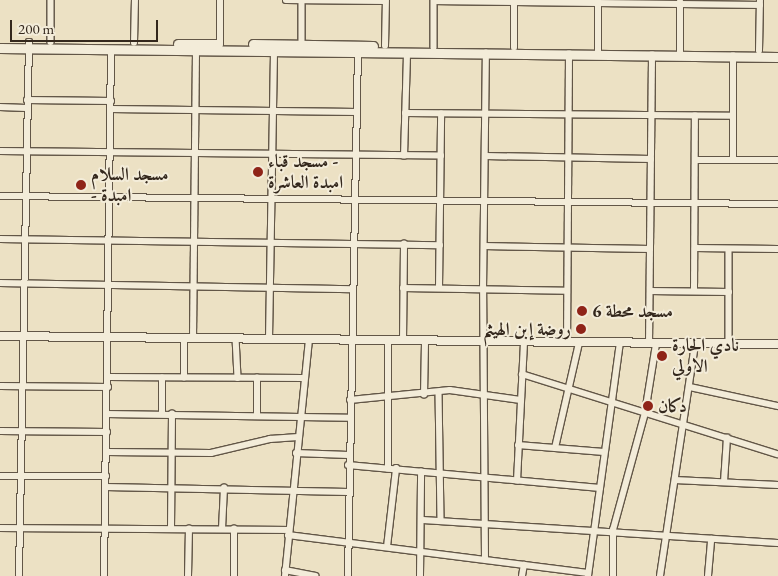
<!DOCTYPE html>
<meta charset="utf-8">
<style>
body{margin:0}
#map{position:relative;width:778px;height:576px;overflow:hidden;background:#ece1c4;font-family:"EB Garamond",Amiri,serif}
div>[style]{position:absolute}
.roads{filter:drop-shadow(1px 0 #625647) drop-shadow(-1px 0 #625647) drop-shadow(0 1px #625647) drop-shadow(0 -1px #625647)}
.minor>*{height:5.5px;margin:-2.75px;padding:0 2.75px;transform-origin:2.75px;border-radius:2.75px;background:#f3ecd9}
.tertiary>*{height:8px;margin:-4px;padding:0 4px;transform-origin:4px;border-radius:4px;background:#f3ecd9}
.secondary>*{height:9px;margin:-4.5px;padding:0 4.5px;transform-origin:4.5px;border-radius:4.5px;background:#f3ecd9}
.dots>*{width:14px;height:14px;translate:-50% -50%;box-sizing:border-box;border:2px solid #f3ecd9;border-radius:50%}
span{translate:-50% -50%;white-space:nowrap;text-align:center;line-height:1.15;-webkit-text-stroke:4px #f3ecd9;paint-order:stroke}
.poi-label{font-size:18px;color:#34281d;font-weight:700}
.left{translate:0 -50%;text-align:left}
.right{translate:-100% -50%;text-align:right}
.scale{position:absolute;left:10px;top:20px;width:148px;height:22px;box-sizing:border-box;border:2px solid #34281d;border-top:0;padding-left:6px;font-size:15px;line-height:18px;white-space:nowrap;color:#34281d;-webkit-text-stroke:4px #f3ecd9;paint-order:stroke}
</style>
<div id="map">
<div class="roads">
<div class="minor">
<div style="left:51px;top:0;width:42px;rotate:90deg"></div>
<div style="left:286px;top:0;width:99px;rotate:0.6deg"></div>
<div style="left:302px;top:0;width:48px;rotate:90deg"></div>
<div style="left:434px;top:0;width:47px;rotate:90deg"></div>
<div style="left:434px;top:1px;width:326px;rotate:0.7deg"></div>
<div style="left:134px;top:43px;width:43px;rotate:-88.7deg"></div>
<div style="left:220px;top:44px;width:44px;rotate:-90deg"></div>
<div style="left:385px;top:46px;width:46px;rotate:-88.8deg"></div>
<div style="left:514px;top:48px;width:48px;rotate:-90deg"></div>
<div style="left:759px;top:51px;width:51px;rotate:-88.9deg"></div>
<div style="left:598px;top:54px;width:54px;rotate:-90deg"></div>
<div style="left:680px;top:55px;width:53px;rotate:-90deg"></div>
<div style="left:27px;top:100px;width:84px;rotate:0.7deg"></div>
<div style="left:0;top:107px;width:26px;rotate:2deg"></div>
<div style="left:111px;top:109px;width:246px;rotate:0.7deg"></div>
<div style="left:405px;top:113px;width:328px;rotate:0.5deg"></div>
<div style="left:0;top:151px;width:441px;rotate:0.6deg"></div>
<div style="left:404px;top:156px;width:103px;rotate:-88.3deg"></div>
<div style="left:486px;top:156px;width:165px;rotate:1deg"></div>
<div style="left:696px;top:160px;width:82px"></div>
<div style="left:733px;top:160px;width:104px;rotate:-90deg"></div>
<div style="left:0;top:196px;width:778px;rotate:0.59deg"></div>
<div style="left:0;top:239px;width:440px;rotate:0.8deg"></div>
<div style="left:484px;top:246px;width:166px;rotate:1deg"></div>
<div style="left:695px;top:248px;width:83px;rotate:0.7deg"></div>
<div style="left:729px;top:249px;width:95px;rotate:90deg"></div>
<div style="left:0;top:283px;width:353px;rotate:1deg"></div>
<div style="left:403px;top:288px;width:164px;rotate:1deg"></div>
<div style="left:439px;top:288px;width:174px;rotate:-89.3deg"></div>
<div style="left:650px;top:291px;width:79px;rotate:0.7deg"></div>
<div style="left:694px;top:291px;width:175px;rotate:-89.7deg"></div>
<div style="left:193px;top:338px;width:288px;rotate:-89.4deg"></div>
<div style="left:236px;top:338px;width:40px;rotate:87.1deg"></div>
<div style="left:269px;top:339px;width:288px;rotate:-89deg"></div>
<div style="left:403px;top:341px;width:97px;rotate:-89.4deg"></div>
<div style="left:567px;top:343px;width:289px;rotate:-89.6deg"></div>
<div style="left:649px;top:344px;width:289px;rotate:-89.4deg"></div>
<div style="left:522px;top:374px;width:268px;rotate:17.4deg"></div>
<div style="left:108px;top:377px;width:196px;rotate:0.3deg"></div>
<div style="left:184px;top:378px;width:40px;rotate:-90deg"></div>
<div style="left:0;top:386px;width:108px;rotate:0.5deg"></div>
<div style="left:690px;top:387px;width:90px;rotate:12.2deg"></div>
<div style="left:439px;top:392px;width:129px;rotate:89.1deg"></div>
<div style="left:424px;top:395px;width:54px;rotate:-88.9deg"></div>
<div style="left:350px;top:400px;width:100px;rotate:-5.7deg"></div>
<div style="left:450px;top:390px;width:71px;rotate:8.1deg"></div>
<div style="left:107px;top:414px;width:242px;rotate:0.9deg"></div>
<div style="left:162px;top:414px;width:36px;rotate:-90deg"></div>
<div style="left:257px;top:415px;width:37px;rotate:-90deg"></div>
<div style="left:0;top:431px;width:107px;rotate:0.5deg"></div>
<div style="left:518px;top:445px;width:86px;rotate:4.7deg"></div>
<div style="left:555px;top:448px;width:108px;rotate:-77.1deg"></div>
<div style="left:107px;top:452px;width:104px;rotate:0.6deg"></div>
<div style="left:211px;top:453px;width:61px;rotate:-13.3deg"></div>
<div style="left:270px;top:439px;width:28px;rotate:-4deg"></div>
<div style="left:296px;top:453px;width:52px;rotate:2.2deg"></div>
<div style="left:348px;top:465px;width:253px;rotate:5.2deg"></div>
<div style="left:388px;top:469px;width:128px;rotate:-90deg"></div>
<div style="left:0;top:476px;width:106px"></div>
<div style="left:675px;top:480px;width:103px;rotate:2.8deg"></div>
<div style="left:517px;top:481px;width:139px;rotate:-87.1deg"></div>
<div style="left:724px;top:482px;width:44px;rotate:-86.1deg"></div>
<div style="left:106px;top:487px;width:242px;rotate:1.2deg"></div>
<div style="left:422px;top:520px;width:357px;rotate:3.7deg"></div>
<div style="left:0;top:528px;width:289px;rotate:0.4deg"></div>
<div style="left:171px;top:529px;width:115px;rotate:-89.5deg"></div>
<div style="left:222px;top:529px;width:41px;rotate:-87.2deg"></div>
<div style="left:288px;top:535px;width:302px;rotate:7.2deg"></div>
<div style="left:387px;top:547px;width:79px;rotate:-83.4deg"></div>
<div style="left:485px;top:560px;width:270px;rotate:-90.4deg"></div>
<div style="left:483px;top:290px;width:237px;rotate:-89.3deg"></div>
<div style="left:285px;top:570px;width:31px;rotate:11deg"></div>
<div style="left:19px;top:576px;width:534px;rotate:-88.93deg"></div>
<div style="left:104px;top:576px;width:527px;rotate:-89.24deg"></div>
<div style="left:188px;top:576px;width:47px;rotate:-88.8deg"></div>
<div style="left:234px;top:576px;width:47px;rotate:-90deg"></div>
<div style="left:285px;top:576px;width:238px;rotate:-84.2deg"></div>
<div style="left:348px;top:576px;width:524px;rotate:-88.91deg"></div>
<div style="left:420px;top:576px;width:104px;rotate:-89.4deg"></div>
<div style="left:522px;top:576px;width:11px;rotate:-80deg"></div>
<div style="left:588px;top:576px;width:235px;rotate:-82.2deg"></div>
<div style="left:613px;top:576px;width:46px;rotate:-90deg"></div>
<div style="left:613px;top:530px;width:121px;rotate:-74.7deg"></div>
<div style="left:645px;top:413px;width:70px;rotate:-80.9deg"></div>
<div style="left:660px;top:576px;width:235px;rotate:-81.4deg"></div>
<div style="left:708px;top:576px;width:37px;rotate:-85deg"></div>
</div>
<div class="tertiary">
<div style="left:0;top:336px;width:778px;rotate:0.59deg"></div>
</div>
<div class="secondary">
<div style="left:178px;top:44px;width:40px"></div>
<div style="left:253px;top:44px;width:120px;rotate:1deg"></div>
<div style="left:0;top:48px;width:778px;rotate:0.66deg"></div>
</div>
</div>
<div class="dots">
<div style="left:258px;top:172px;background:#8f2418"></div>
<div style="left:81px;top:185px;background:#8f2418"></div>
<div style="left:582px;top:311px;background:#8f2418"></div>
<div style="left:581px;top:329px;background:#8f2418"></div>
<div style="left:662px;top:356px;background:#8f2418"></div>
<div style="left:648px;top:406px;background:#8f2418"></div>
</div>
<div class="poi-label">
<span class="left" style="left:268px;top:172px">مسجد قباء -<br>امبدة العاشرة</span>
<span class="left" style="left:91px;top:185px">مسجد السلام<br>- امبدة</span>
<span class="left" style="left:592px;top:311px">مسجد محطة 6</span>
<span class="right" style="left:571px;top:329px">روضة إبن الهيثم</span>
<span class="left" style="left:672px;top:356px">نادي الحارة<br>الاولي</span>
<span class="left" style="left:658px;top:406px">دكان</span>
</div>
<div class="scale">200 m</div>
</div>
